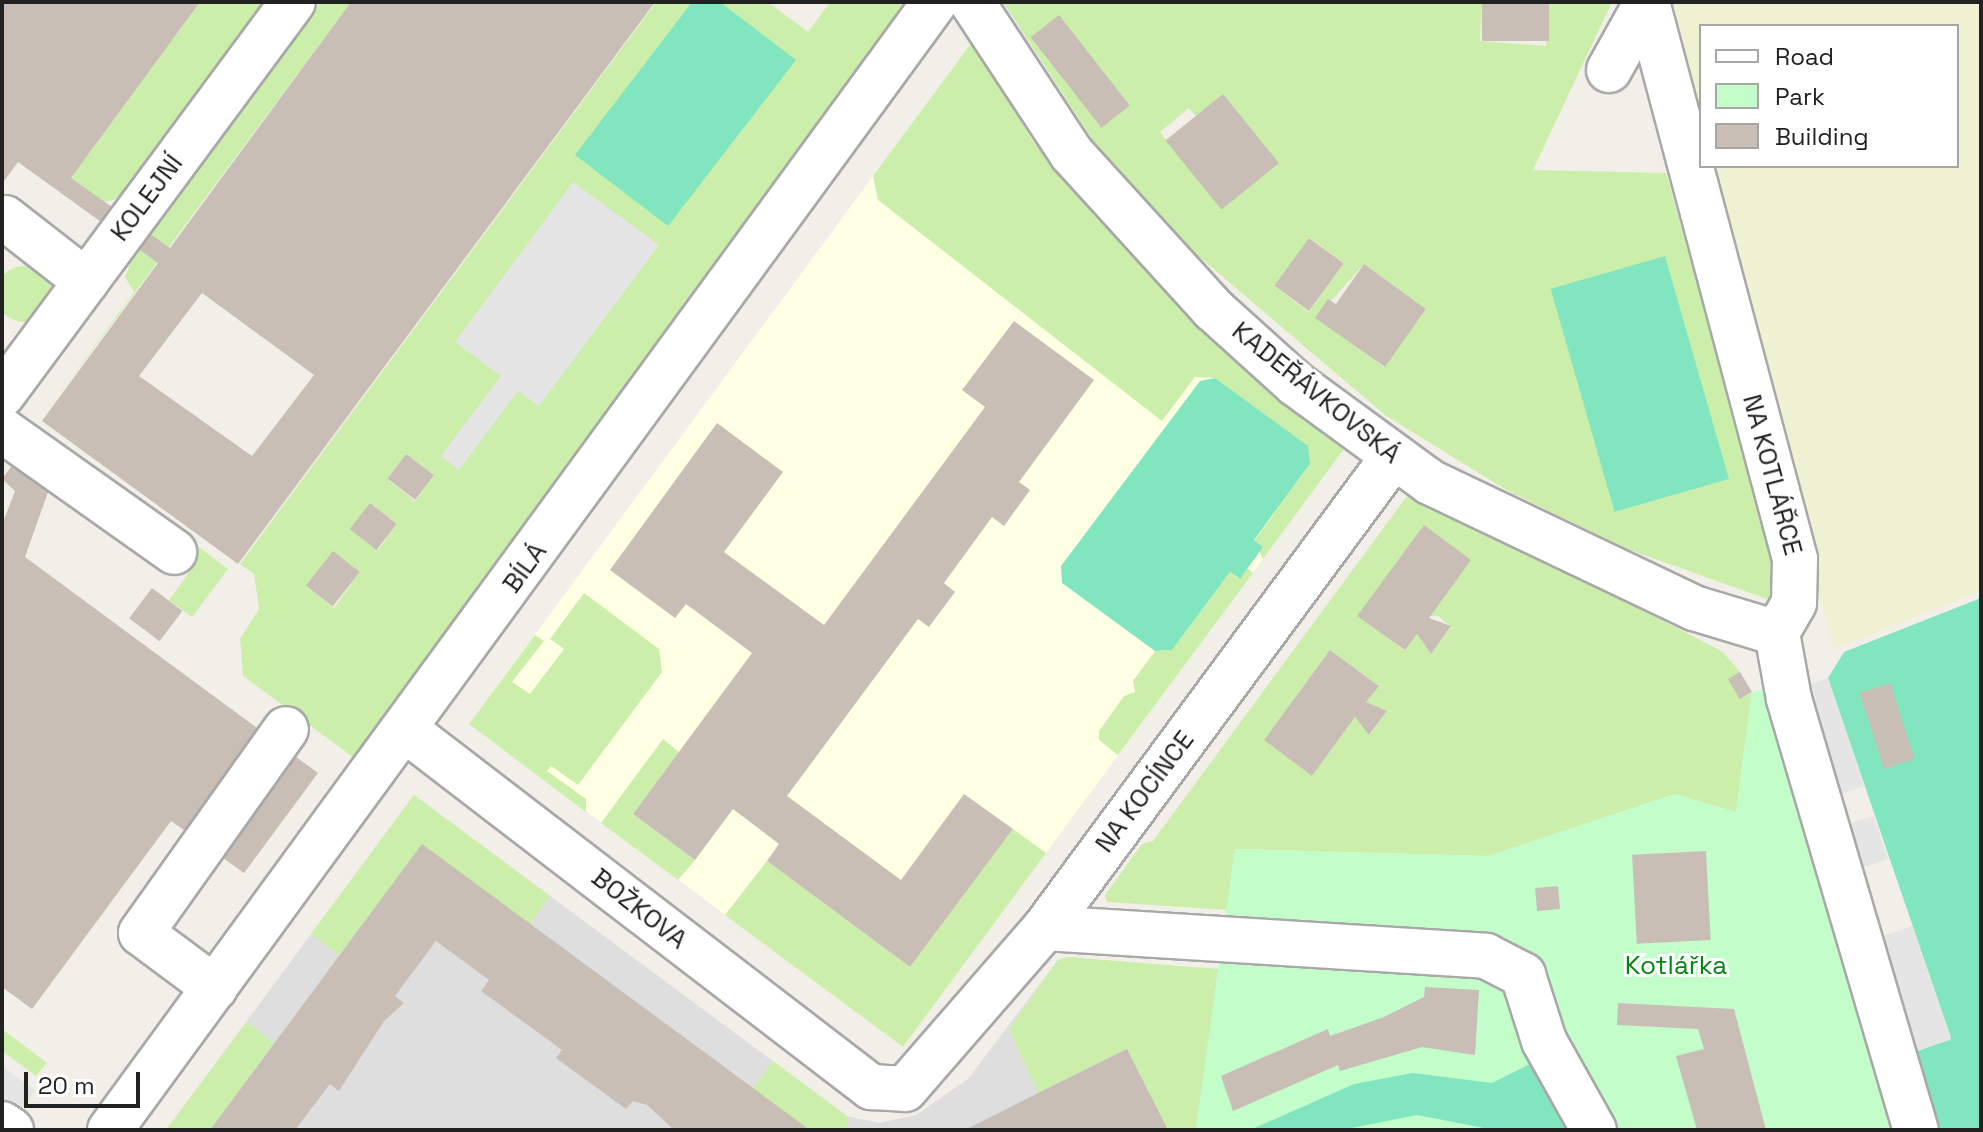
<!DOCTYPE html>
<meta charset="utf-8">
<style>
body{margin:0}
#map{position:relative;width:1983px;height:1132px;overflow:hidden;background:#f2efe8;font-family:"Space Grotesk",sans-serif}
div>[style]{position:absolute}
.residential>*{inset:0;background:#dfdede}
.education>*{inset:0;background:#ffffe4}
.farmland>*{inset:0;background:#eff2d2}
.grass>*{inset:0;background:#cbefab}
.round{border-radius:50%}
.park>*{inset:0;background:#c3fdc9}
.pitch>*{inset:0;background:#81e6c0;transform-origin:0 0}
.parking>*{inset:0;background:#e5e5e5;transform-origin:0 0}
.building>*{inset:0;background:#c8beb6;transform-origin:0 0}
.roads{filter:drop-shadow(2px 0 #a8a8a8) drop-shadow(-2px 0 #a8a8a8) drop-shadow(0 2px #a8a8a8) drop-shadow(0 -2px #a8a8a8)}
.minor>*{height:44px;margin:-22px;padding:0 22px;transform-origin:22px;border-radius:22px;background:#fff}
span{translate:-50% -50%;white-space:nowrap;text-align:center;line-height:1.15;-webkit-text-stroke:6px #fff;paint-order:stroke}
.street-label{font-size:26px;color:#212121}
.park-label{font-size:26px;color:#058511}
.frame{position:absolute;inset:0;border:4px solid #212121;pointer-events:none}
.legend{position:absolute;left:1699px;top:24px;width:260px;height:144px;box-sizing:border-box;background:#fff;border:2px solid #a6a6a6;margin:0;padding:10px 14px;list-style:none;font-size:24px;color:#212121}
.legend li{display:flex;align-items:center;gap:16px;height:40px}
.legend b{width:40px;border:2px solid #a6a6a6}
.scale{position:absolute;left:24px;top:1072px;width:116px;height:36px;box-sizing:border-box;border:4px solid #212121;border-top:0;padding-left:10px;font-size:24px;line-height:28px;white-space:nowrap;color:#212121;-webkit-text-stroke:6px #fff;paint-order:stroke}
</style>
<div id="map">
<div class="residential">
<div style="clip-path:polygon(414px 795px,847px 1116px,879px 1123px,916px 1115px,968px 1079px,1058px 960px,1218px 969px,1199px 1130px,166px 1130px)"></div>
</div>
<div class="education">
<div style="clip-path:polygon(972px 42px,1033px 141px,1094px 215px,1224px 348px,1347px 445px,903px 1047px,469px 724px)"></div>
</div>
<div class="farmland">
<div style="clip-path:polygon(1654px 2px,1981px 2px,1981px 591px,1834px 649px,1701px 166px,1957px 166px,1957px 26px,1701px 26px,1701px 166px)"></div>
</div>
<div class="grass">
<div style="clip-path:polygon(200px 2px,268px 2px,130px 188px,114px 200px,89px 204px,60px 193px)"></div>
<div style="clip-path:polygon(321px 2px,351px 2px,44px 415px,134px 292px,125px 277px,131px 261px)"></div>
<div style="clip-path:polygon(evenodd,656px 2px,768px 2px,808px 32px,830px 2px,915px 2px,357px 760px,243px 676px,240px 639px,259px 609px,254px 574px,240px 564px,656px 2px,406px 454px,434px 475px,415px 501px,387px 479px,406px 454px,656px 2px,370px 503px,397px 524px,378px 550px,350px 529px,370px 503px,656px 2px,333px 552px,360px 572px,334px 608px,306px 586px,333px 552px)"></div>
<div style="clip-path:polygon(evenodd,1003px 2px,1482px 2px,1480px 41px,1546px 46px,1549px 2px,1612px 2px,1533px 170px,1666px 173px,1782px 586px,1770px 600px,1627px 549px,1508px 491px,1385px 415px,1189px 248px,1094px 142px,1003px 2px,1189px 108px,1196px 116px,1223px 209px,1160px 132px,1189px 108px,1003px 2px,1310px 238px,1344px 263px,1309px 312px,1274px 286px,1310px 238px,1003px 2px,1364px 264px,1426px 309px,1384px 367px,1316px 318px,1364px 264px)"></div>
<div style="clip-path:polygon(972px 42px,1033px 141px,1094px 215px,1224px 348px,1347px 445px,1263px 559px,1254px 541px,1310px 464px,1215px 378px,1195px 377px,1162px 421px,878px 200px,873px 176px)"></div>
<div class="round" style="left:-4px;top:266px;width:56px;height:56px"></div>
<div style="clip-path:polygon(evenodd,1407px 496px,1436px 502px,1723px 652px,1740px 672px,1729px 680px,1740px 699px,1752px 692px,1736px 812px,1675px 794px,1488px 856px,1235px 849px,1227px 910px,1107px 902px,1105px 895px,1142px 844px,1153px 841px,1407px 496px,1358px 616px,1438px 616px,1451px 627px,1431px 654px,1417px 634px,1404px 650px,1358px 616px,1407px 496px,1330px 650px,1378px 685px,1366px 702px,1387px 711px,1370px 735px,1355px 717px,1312px 776px,1264px 740px,1330px 650px)"></div>
<div style="clip-path:polygon(196px 545px,228px 569px,192px 617px,169px 600px,197px 562px,189px 556px)"></div>
<div style="clip-path:polygon(1247px 568px,1253px 573px,1118px 755px,1099px 740px,1099px 731px,1124px 696px,1135px 692px,1133px 681px,1155px 651px,1172px 650px,1230px 572px,1239px 579px)"></div>
<div style="clip-path:polygon(584px 593px,659px 649px,662px 672px,578px 785px,551px 766px,547px 771px,586px 799px,586px 812px,469px 724px,535px 635px,544px 641px,512px 682px,530px 694px,564px 649px,550px 639px)"></div>
<div style="clip-path:polygon(663px 739px,679px 752px,633px 814px,695px 860px,678px 880px,601px 823px)"></div>
<div style="clip-path:polygon(414px 795px,550px 896px,530px 924px,422px 845px,339px 955px,311px 934px)"></div>
<div style="clip-path:polygon(1013px 829px,1046px 853px,903px 1047px,725px 915px,767px 861px,910px 967px)"></div>
<div style="clip-path:polygon(1068px 957px,1218px 969px,1196px 1128px,1168px 1130px,1127px 1049px,1038px 1093px,1009px 1029px,1058px 960px)"></div>
<div style="clip-path:polygon(247px 1022px,274px 1043px,210px 1130px,166px 1130px)"></div>
<div style="clip-path:polygon(2px 1029px,47px 1063px,36px 1076px,2px 1051px)"></div>
<div style="clip-path:polygon(773px 1061px,847px 1116px,847px 1130px,809px 1130px,753px 1088px)"></div>
</div>
<div class="park">
<div style="clip-path:polygon(1765px 689px,1909px 1130px,1196px 1128px,1235px 849px,1488px 856px,1675px 794px,1736px 812px,1752px 692px)"></div>
</div>
<div class="pitch">
<div style="clip-path:polygon(692px 2px,720px 2px,796px 60px,668px 226px,575px 155px)"></div>
<div style="left:1665px;top:256px;width:232px;height:119px;rotate:74deg"></div>
<div style="clip-path:polygon(1215px 378px,1308px 446px,1310px 464px,1254px 540px,1263px 547px,1240px 579px,1230px 572px,1172px 650px,1155px 651px,1062px 583px,1061px 566px,1200px 381px)"></div>
<div style="clip-path:polygon(1981px 598px,1981px 1130px,1938px 1130px,1913px 1053px,1951px 1038px,1828px 678px,1844px 652px)"></div>
<div style="clip-path:polygon(1532px 1063px,1570px 1130px,1494px 1130px,1417px 1115px,1342px 1130px,1250px 1130px,1354px 1084px,1413px 1073px,1492px 1083px)"></div>
</div>
<div class="parking">
<div style="clip-path:polygon(573px 182px,659px 245px,539px 406px,518px 391px,459px 470px,441px 456px,501px 376px,455px 342px)"></div>
<div style="clip-path:polygon(1828px 678px,1864px 786px,1838px 795px,1848px 824px,1874px 816px,1888px 859px,1850px 872px,1800px 688px)"></div>
<div style="left:1912px;top:926px;width:120px;height:41px;rotate:71deg"></div>
<div style="clip-path:polygon(2px 1066px,35px 1090px,18px 1115px,2px 1103px)"></div>
</div>
<div class="building">
<div style="clip-path:polygon(evenodd,2px 2px,200px 2px,71px 178px,170px 248px,351px 2px,655px 2px,238px 564px,42px 421px,158px 263px,18px 162px,2px 184px,2px 2px,202px 293px,314px 375px,252px 456px,139px 376px,202px 293px)"></div>
<div style="left:1482px;top:2px;width:67px;height:39px"></div>
<div style="left:1059px;top:15px;width:115px;height:36px;rotate:52deg"></div>
<div style="left:1223px;top:94px;width:89px;height:74px;rotate:51deg"></div>
<div style="left:1309px;top:238px;width:43px;height:59px;rotate:36deg"></div>
<div style="clip-path:polygon(1364px 264px,1426px 309px,1385px 367px,1315px 318px,1328px 299px,1336px 304px)"></div>
<div style="clip-path:polygon(1014px 321px,1094px 380px,1019px 482px,1030px 490px,1004px 526px,992px 517px,944px 583px,955px 592px,929px 627px,918px 619px,787px 796px,901px 880px,964px 794px,1013px 829px,910px 967px,767px 861px,779px 844px,733px 809px,695px 860px,633px 814px,752px 653px,686px 604px,675px 618px,610px 570px,717px 423px,783px 472px,724px 552px,824px 625px,985px 407px,962px 390px)"></div>
<div style="left:406px;top:454px;width:35px;height:31px;rotate:37deg"></div>
<div style="clip-path:polygon(19px 456px,52px 481px,25px 557px,318px 773px,244px 873px,171px 821px,32px 1009px,2px 987px,2px 525px,15px 491px,2px 479px)"></div>
<div style="left:370px;top:503px;width:34px;height:33px;rotate:38deg"></div>
<div style="clip-path:polygon(1424px 525px,1471px 560px,1429px 618px,1451px 626px,1431px 654px,1417px 634px,1405px 650px,1357px 616px)"></div>
<div style="left:333px;top:551px;width:34px;height:44px;rotate:38deg"></div>
<div style="left:152px;top:588px;width:38px;height:38px;rotate:37deg"></div>
<div style="clip-path:polygon(1330px 650px,1379px 686px,1366px 702px,1387px 711px,1369px 735px,1355px 717px,1312px 776px,1264px 740px)"></div>
<div style="left:1740px;top:672px;width:23px;height:14px;rotate:59deg"></div>
<div style="left:1890px;top:683px;width:80px;height:32px;rotate:72deg"></div>
<div style="clip-path:polygon(422px 844px,753px 1088px,810px 1130px,674px 1130px,647px 1105px,633px 1101px,626px 1109px,556px 1058px,562px 1050px,481px 991px,489px 980px,436px 941px,395px 996px,404px 1003px,384px 1021px,339px 1091px,330px 1084px,295px 1130px,210px 1130px)"></div>
<div style="left:1706px;top:851px;width:89px;height:74px;rotate:87deg"></div>
<div style="left:1558px;top:886px;width:23px;height:23px;rotate:85deg"></div>
<div style="clip-path:polygon(1425px 987px,1479px 990px,1475px 1055px,1422px 1047px,1340px 1071px,1338px 1065px,1233px 1111px,1221px 1076px,1328px 1029px,1330px 1036px,1384px 1017px,1424px 997px)"></div>
<div style="clip-path:polygon(1618px 1003px,1734px 1009px,1766px 1130px,1697px 1130px,1676px 1056px,1704px 1049px,1698px 1029px,1617px 1025px)"></div>
<div style="clip-path:polygon(1127px 1049px,1168px 1130px,965px 1130px,1038px 1093px)"></div>
</div>
<div class="roads">
<div class="minor">
<div style="left:972px;top:2px;width:182px;rotate:56.7deg"></div>
<div style="left:1072px;top:154px;width:210px;rotate:47.7deg"></div>
<div style="left:1213px;top:309px;width:112px;rotate:42.1deg"></div>
<div style="left:1296px;top:384px;width:166px;rotate:36.2deg"></div>
<div style="left:1430px;top:482px;width:293px;rotate:25.5deg"></div>
<div style="left:1694px;top:608px;width:87px;rotate:16.8deg"></div>
<div style="left:1647px;top:2px;width:576px;rotate:75.12deg"></div>
<div style="left:1795px;top:559px;width:44px;rotate:91.3deg"></div>
<div style="left:1794px;top:603px;width:34px;rotate:120deg"></div>
<div style="left:1777px;top:633px;width:67px;rotate:79.7deg"></div>
<div style="left:1789px;top:699px;width:449px;rotate:73.6deg"></div>
<div style="left:1609px;top:70px;width:78px;rotate:-60.8deg"></div>
<div style="left:5px;top:218px;width:103px;rotate:37.9deg"></div>
<div style="left:2px;top:395px;width:489px;rotate:-53.5deg"></div>
<div style="left:2px;top:430px;width:211px;rotate:35.3deg"></div>
<div style="left:407px;top:731px;width:585px;rotate:37.5deg"></div>
<div style="left:871px;top:1087px;width:34px;rotate:3deg"></div>
<div style="left:905px;top:1089px;width:213px;rotate:-49deg"></div>
<div style="left:1045px;top:928px;width:586px;rotate:-53.54deg"></div>
<div style="left:1045px;top:928px;width:442px;rotate:3.6deg"></div>
<div style="left:1486px;top:956px;width:42px;rotate:27.2deg"></div>
<div style="left:1523px;top:975px;width:69px;rotate:72.3deg"></div>
<div style="left:1544px;top:1041px;width:102px;rotate:60.7deg"></div>
<div style="left:215px;top:988px;width:92px;rotate:-143.4deg"></div>
<div style="left:141px;top:933px;width:250px;rotate:-54.6deg"></div>
<div style="left:2px;top:1124px;width:11px;rotate:34deg"></div>
<div style="left:110px;top:1130px;width:1398px;rotate:-53.82deg"></div>
</div>
</div>
<div class="street-label">
<span style="left:147px;top:198px;rotate:-53deg">KOLEJNÍ</span>
<span style="left:1316px;top:393px;rotate:39deg">KADEŘÁVKOVSKÁ</span>
<span style="left:1772px;top:475px;rotate:75deg">NA KOTLÁŘCE</span>
<span style="left:525px;top:568px;rotate:-54deg">BÍLÁ</span>
<span style="left:1145px;top:792px;rotate:-53deg">NA KOCÍNCE</span>
<span style="left:639px;top:909px;rotate:38deg">BOŽKOVA</span>
</div>
<div class="park-label">
<span style="left:1676px;top:966px">Kotlářka</span>
</div>
<div class="frame"></div>
<ul class="legend">
<li><b style="height:10px;background:#fff"></b>Road</li>
<li><b style="height:22px;background:#c3fdc9"></b>Park</li>
<li><b style="height:22px;background:#c8beb6"></b>Building</li>
</ul>
<div class="scale">20 m</div>
</div>
